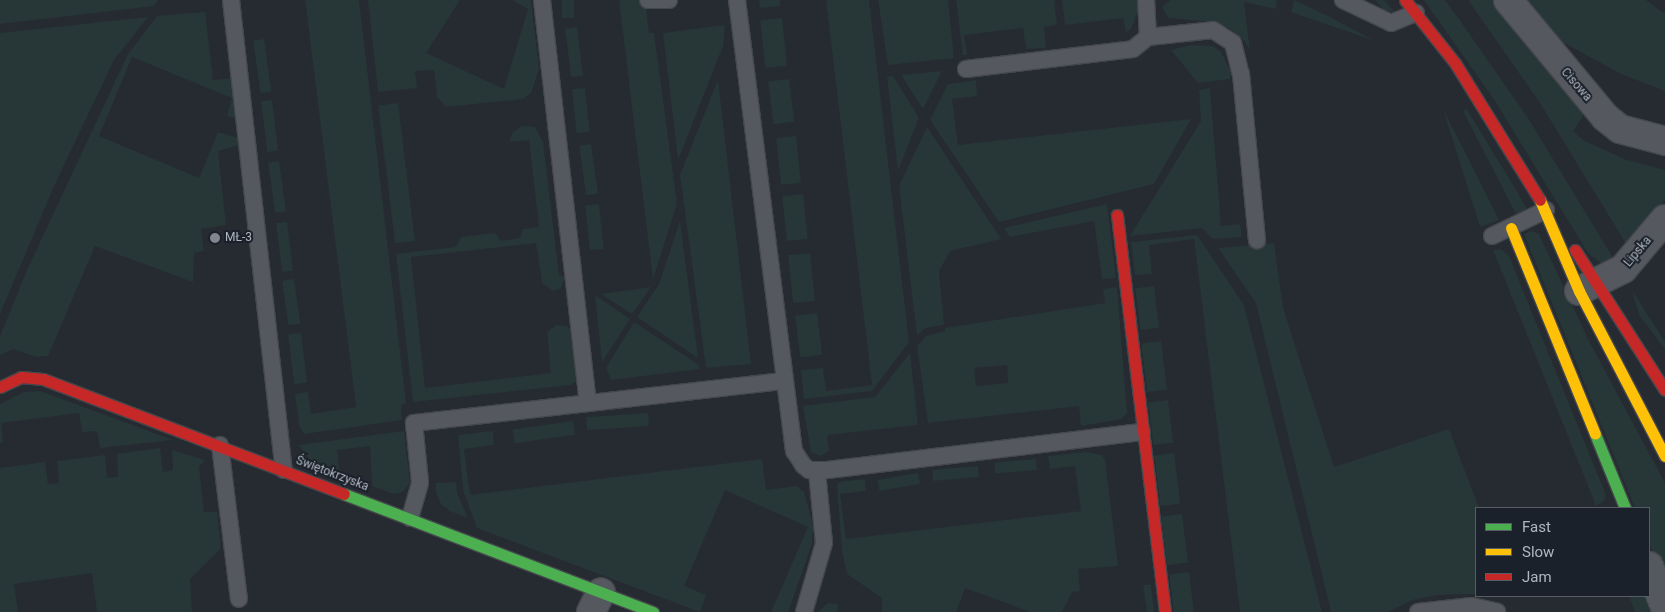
<!DOCTYPE html>
<meta charset="utf-8">
<style>
body{margin:0}
#map{position:relative;width:1665px;height:612px;overflow:hidden;background:#262b31;font-family:Roboto,sans-serif}
div>[style]{position:absolute}
.green>*{inset:0;background:#273637;transform-origin:0 0}
.roads{filter:drop-shadow(1px 0 #44474c) drop-shadow(-1px 0 #44474c) drop-shadow(0 1px #44474c) drop-shadow(0 -1px #44474c)}
.lane>*{height:16px;margin:-8px;padding:0 8px;transform-origin:8px;border-radius:8px;background:#55595f}
.street>*{height:28px;margin:-14px;padding:0 14px;transform-origin:14px;border-radius:14px;background:#55595f}
.fast>*{height:11px;margin:-5.5px;padding:0 5.5px;transform-origin:5.5px;border-radius:5.5px;background:#4caf50}
.slow>*{height:11px;margin:-5.5px;padding:0 5.5px;transform-origin:5.5px;border-radius:5.5px;background:#ffc107}
.jam>*{height:11px;margin:-5.5px;padding:0 5.5px;transform-origin:5.5px;border-radius:5.5px;background:#c62828}
.dots>*{width:14px;height:14px;translate:-50% -50%;box-sizing:border-box;border:2px solid #1b212a;border-radius:50%}
span{translate:-50% -50%;white-space:nowrap;text-align:center;line-height:1.15;-webkit-text-stroke:4px #1b212a;paint-order:stroke}
.street-label{font-size:12px;color:#b0b7c2}
.poi-label{font-size:12px;color:#b0b7c2}
.left{translate:0 -50%;text-align:left}
.legend{position:absolute;left:1475px;top:507px;width:175px;height:90px;box-sizing:border-box;background:#1b212a;border:1px solid #575d67;margin:0;padding:6px 9px;list-style:none;font-size:15px;color:#b0b7c2}
.legend li{display:flex;align-items:center;gap:10px;height:25px}
.legend b{width:25px;border:1px solid #575d67}
</style>
<div id="map">
<div class="green">
<div style="clip-path:polygon(0 0,158px 0,154px 6px,0 24px)"></div>
<div style="clip-path:polygon(305px 0,359px 0,406px 403px,401px 405px,402px 420px,304px 434px,299px 426px,295px 394px,308px 392px,311px 414px,356px 407px)"></div>
<div style="clip-path:polygon(368px 0,460px 0,426px 53px,504px 89px,528px 9px,512px 0,531px 0,539px 69px,531px 93px,523px 99px,446px 107px,437px 97px,434px 70px,415px 71px,417px 88px,378px 92px)"></div>
<div style="left:562px;top:0;width:12px;height:18px"></div>
<div style="clip-path:polygon(619px 0,645px 0,649px 33px,654px 33px,677px 204px,653px 279px)"></div>
<div style="clip-path:polygon(759px 0,780px 0,780px 6px,760px 8px)"></div>
<div style="clip-path:polygon(826px 0,869px 0,909px 342px,872px 391px,804px 399px,801px 370px,823px 368px,826px 391px,872px 385px)"></div>
<div style="clip-path:polygon(878px 0,948px 0,954px 58px,888px 65px)"></div>
<div style="clip-path:polygon(956px 0,1054px 0,1057px 25px,1044px 27px,1046px 48px,1026px 49px,1023px 28px,964px 35px,967px 55px,963px 55px)"></div>
<div style="clip-path:polygon(1062px 0,1137px 0,1137px 13px,1131px 29px,1126px 33px,1123px 18px,1065px 25px)"></div>
<div style="clip-path:polygon(1171px 0,1277px 0,1276px 9px,1244px 2px,1250px 51px,1245px 41px,1229px 28px,1212px 22px,1168px 18px,1162px 7px)"></div>
<div style="clip-path:polygon(1294px 0,1330px 17px,1375px 41px,1291px 12px)"></div>
<div style="clip-path:polygon(1375px 0,1384px 0,1395px 12px,1384px 10px)"></div>
<div style="clip-path:polygon(1424px 0,1445px 0,1459px 19px,1528px 118px,1615px 261px,1601px 263px,1588px 253px,1495px 101px)"></div>
<div style="clip-path:polygon(1468px 0,1494px 0,1585px 113px,1573px 131px,1583px 140px,1624px 159px,1665px 170px,1665px 200px,1628px 247px,1540px 103px)"></div>
<div style="clip-path:polygon(1523px 0,1646px 0,1665px 14px,1665px 91px,1621px 74px,1555px 38px)"></div>
<div style="clip-path:polygon(205px 12px,213px 80px,234px 78px,237px 119px,227px 116px,232px 98px,132px 57px,99px 136px,199px 178px,218px 132px,238px 138px,240px 145px,218px 151px,226px 225px,201px 229px,204px 251px,194px 253px,193px 282px,95px 246px,48px 356px,36px 357px,13px 349px,0 355px,0 336px,27px 270px,128px 54px,157px 16px)"></div>
<div style="clip-path:polygon(148px 17px,114px 60px,55px 184px,0 314px,0 33px)"></div>
<div style="left:782px;top:18px;width:48px;height:22px;rotate:84deg"></div>
<div style="clip-path:polygon(725px 25px,723px 46px,678px 160px,663px 33px)"></div>
<div style="left:577px;top:27px;width:49px;height:12px;rotate:83deg"></div>
<div style="left:264px;top:39px;width:53px;height:11px;rotate:82deg"></div>
<div style="clip-path:polygon(1191px 45px,1213px 46px,1221px 52px,1231px 72px,1230px 79px,1198px 83px,1171px 50px)"></div>
<div style="clip-path:polygon(942px 71px,923px 109px,901px 75px)"></div>
<div style="clip-path:polygon(893px 76px,919px 118px,898px 171px,887px 77px)"></div>
<div style="left:789px;top:79px;width:43px;height:21px;rotate:83deg"></div>
<div style="clip-path:polygon(718px 80px,751px 364px,706px 368px,680px 175px)"></div>
<div style="clip-path:polygon(976px 80px,977px 96px,952px 99px,958px 145px,1191px 119px,1154px 184px,999px 222px,930px 120px,948px 84px)"></div>
<div style="left:585px;top:88px;width:44px;height:13px;rotate:84deg"></div>
<div style="clip-path:polygon(1210px 88px,1221px 226px,1240px 224px,1242px 237px,1212px 239px,1202px 228px,1130px 236px,1201px 121px,1199px 90px)"></div>
<div style="left:272px;top:100px;width:51px;height:11px;rotate:83deg"></div>
<div style="left:398px;top:103px;width:139px;height:20px;rotate:83deg"></div>
<div style="clip-path:polygon(1466px 108px,1518px 193px,1526px 208px,1522px 212px,1516px 214px,1463px 111px)"></div>
<div style="clip-path:polygon(1443px 109px,1471px 164px,1499px 220px,1480px 227px)"></div>
<div style="clip-path:polygon(522px 126px,535px 127px,543px 142px,559px 275px,565px 277px,561px 288px,553px 291px,542px 283px,536px 243px,411px 257px,425px 388px,551px 373px,547px 332px,557px 325px,567px 326px,572px 332px,578px 380px,570px 385px,413px 402px,396px 254px,456px 247px,461px 237px,495px 233px,501px 241px,520px 238px,523px 229px,539px 227px,529px 140px,509px 142px,513px 132px)"></div>
<div style="clip-path:polygon(927px 127px,1001px 239px,950px 251px,939px 271px,944px 325px,925px 328px,917px 336px,899px 186px)"></div>
<div style="left:796px;top:136px;width:47px;height:20px;rotate:84deg"></div>
<div style="left:591px;top:144px;width:50px;height:12px;rotate:82deg"></div>
<div style="left:279px;top:161px;width:51px;height:11px;rotate:82deg"></div>
<div style="left:803px;top:194px;width:45px;height:21px;rotate:84deg"></div>
<div style="left:599px;top:204px;width:45px;height:14px;rotate:84deg"></div>
<div style="clip-path:polygon(1107px 204px,1116px 278px,1102px 279px,1094px 221px,1010px 237px,1004px 228px)"></div>
<div style="clip-path:polygon(680px 221px,698px 358px,637px 317px,659px 284px)"></div>
<div style="left:287px;top:222px;width:49px;height:11px;rotate:83deg"></div>
<div style="clip-path:polygon(1531px 231px,1539px 234px,1589px 341px,1665px 483px,1665px 583px,1649px 542px,1649px 508px,1635px 508px,1524px 234px)"></div>
<div style="clip-path:polygon(1197px 235px,1244px 305px,1322px 612px,1240px 612px,1194px 239px,1149px 245px,1152px 274px,1135px 275px,1131px 242px)"></div>
<div style="clip-path:polygon(1274px 243px,1283px 308px,1334px 467px,1449px 429px,1479px 508px,1476px 594px,1438px 595px,1412px 600px,1388px 612px,1331px 612px,1256px 303px,1218px 248px)"></div>
<div style="clip-path:polygon(1501px 249px,1509px 256px,1606px 495px,1604px 501px,1596px 506px,1493px 250px)"></div>
<div style="left:810px;top:253px;width:48px;height:22px;rotate:84deg"></div>
<div style="left:294px;top:279px;width:45px;height:12px;rotate:82deg"></div>
<div style="left:1154px;top:286px;width:42px;height:19px;rotate:83deg"></div>
<div style="clip-path:polygon(651px 287px,632px 314px,601px 294px)"></div>
<div style="clip-path:polygon(evenodd,1117px 287px,1127px 413px,1121px 419px,1081px 426px,1079px 406px,928px 423px,917px 346px,926px 336px,945px 331px,945px 328px,1105px 303px,1103px 289px,1117px 287px,1007px 365px,1008px 383px,976px 386px,974px 368px,1007px 365px)"></div>
<div style="clip-path:polygon(1632px 290px,1665px 342px,1665px 349px,1639px 315px)"></div>
<div style="clip-path:polygon(595px 295px,630px 319px,602px 362px)"></div>
<div style="left:817px;top:313px;width:42px;height:22px;rotate:83deg"></div>
<div style="clip-path:polygon(634px 322px,699px 365px,700px 369px,611px 380px,606px 368px)"></div>
<div style="left:301px;top:333px;width:50px;height:13px;rotate:83deg"></div>
<div style="left:1161px;top:341px;width:49px;height:20px;rotate:83deg"></div>
<div style="clip-path:polygon(910px 353px,918px 425px,827px 435px,829px 451px,820px 456px,811px 452px,803px 406px,875px 397px)"></div>
<div style="clip-path:polygon(40px 391px,173px 440px,100px 448px,97px 431px,82px 432px,79px 413px,1px 423px,3px 442px,0 443px,0 404px,24px 392px)"></div>
<div style="left:1168px;top:400px;width:43px;height:20px;rotate:83deg"></div>
<div style="left:648px;top:413px;width:13px;height:62px;rotate:86deg"></div>
<div style="left:573px;top:421px;width:14px;height:61px;rotate:82deg"></div>
<div style="clip-path:polygon(404px 431px,410px 483px,402px 492px,394px 494px,372px 486px,370px 446px,337px 450px,340px 475px,313px 465px,299px 445px)"></div>
<div style="clip-path:polygon(493px 431px,494px 445px,464px 449px,470px 495px,762px 459px,766px 490px,797px 486px,804px 492px,813px 525px,812px 544px,788px 612px,771px 612px,808px 527px,725px 490px,684px 586px,706px 595px,700px 612px,477px 528px,463px 490px,458px 435px)"></div>
<div style="clip-path:polygon(160px 448px,163px 472px,173px 470px,172px 450px,205px 460px,199px 467px,204px 512px,217px 512px,221px 548px,190px 579px,192px 612px,97px 612px,92px 573px,14px 584px,18px 612px,0 612px,0 468px,45px 462px,48px 484px,59px 483px,57px 461px,105px 455px,107px 478px,118px 477px,117px 454px)"></div>
<div style="clip-path:polygon(1086px 452px,1102px 455px,1105px 460px,1118px 566px,1078px 569px,1080px 591px,1072px 592px,1062px 612px,1030px 612px,965px 588px,956px 612px,882px 612px,882px 598px,847px 574px,842px 551px,837px 485px,839px 482px,865px 479px,866px 491px,840px 494px,846px 539px,1081px 511px,1075px 466px,1050px 469px,1048px 456px)"></div>
<div style="left:1174px;top:453px;width:51px;height:20px;rotate:83deg"></div>
<div style="left:1036px;top:459px;width:11px;height:42px;rotate:85deg"></div>
<div style="left:978px;top:466px;width:11px;height:46px;rotate:85deg"></div>
<div style="left:918px;top:473px;width:11px;height:41px;rotate:80deg"></div>
<div style="clip-path:polygon(456px 482px,457px 493px,468px 518px,450px 511px,441px 504px,436px 493px,436px 483px)"></div>
<div style="left:1182px;top:514px;width:49px;height:21px;rotate:83deg"></div>
<div style="left:1189px;top:572px;width:40px;height:20px;rotate:83deg"></div>
<div style="clip-path:polygon(1143px 585px,1151px 585px,1154px 612px,1147px 612px)"></div>
<div style="clip-path:polygon(1629px 596px,1648px 596px,1655px 612px,1635px 612px)"></div>
<div style="clip-path:polygon(828px 603px,838px 604px,837px 612px,818px 612px)"></div>
</div>
<div class="roads">
<div class="lane">
<div style="left:231px;top:0;width:473px;rotate:83.6deg"></div>
<div style="left:542px;top:0;width:405px;rotate:83.5deg"></div>
<div style="left:648px;top:0;width:21px"></div>
<div style="left:737px;top:0;width:455px;rotate:82.8deg"></div>
<div style="left:794px;top:451px;width:17px;rotate:57deg"></div>
<div style="left:803px;top:465px;width:8px;rotate:40deg"></div>
<div style="left:809px;top:470px;width:18px"></div>
<div style="left:827px;top:470px;width:317px;rotate:-6.9deg"></div>
<div style="left:1343px;top:0;width:53px;rotate:25.6deg"></div>
<div style="left:1391px;top:23px;width:27px;rotate:-22deg"></div>
<div style="left:1148px;top:37px;width:65px;rotate:-6.1deg"></div>
<div style="left:1213px;top:30px;width:24px;rotate:33deg"></div>
<div style="left:1233px;top:43px;width:32px;rotate:76deg"></div>
<div style="left:1241px;top:74px;width:167px;rotate:84.5deg"></div>
<div style="left:966px;top:69px;width:168px;rotate:-6.8deg"></div>
<div style="left:1133px;top:49px;width:19px;rotate:-39deg"></div>
<div style="left:1148px;top:37px;width:37px;rotate:-93deg"></div>
<div style="left:1492px;top:236px;width:60px;rotate:-25.7deg"></div>
<div style="left:220px;top:445px;width:155px;rotate:83deg"></div>
<div style="left:410px;top:518px;width:37px;rotate:-74deg"></div>
<div style="left:420px;top:482px;width:59px;rotate:-95.8deg"></div>
<div style="left:414px;top:423px;width:373px;rotate:-6.5deg"></div>
<div style="left:804px;top:612px;width:72px;rotate:-73.8deg"></div>
<div style="left:824px;top:543px;width:72px;rotate:-95.6deg"></div>
<div style="left:1418px;top:612px;width:54px;rotate:-6.3deg"></div>
<div style="left:1472px;top:606px;width:26px;rotate:13deg"></div>
</div>
<div class="street">
<div style="left:1508px;top:0;width:152px;rotate:50.3deg"></div>
<div style="left:1605px;top:117px;width:19px;rotate:39deg"></div>
<div style="left:1620px;top:129px;width:47px;rotate:14.9deg"></div>
<div style="left:1579px;top:291px;width:49px;rotate:-26.6deg"></div>
<div style="left:1623px;top:269px;width:65px;rotate:-50deg"></div>
<div style="left:1649px;top:566px;width:44px;rotate:68.7deg"></div>
<div style="left:591px;top:612px;width:22px;rotate:-63deg"></div>
</div>
<div class="fast">
<div style="left:1595px;top:434px;width:80px;rotate:67.9deg"></div>
<div style="left:344px;top:494px;width:331px;rotate:20.9deg"></div>
</div>
<div class="slow">
<div style="left:1540px;top:200px;width:99px;rotate:66.8deg"></div>
<div style="left:1579px;top:291px;width:186px;rotate:62.5deg"></div>
<div style="left:1511px;top:228px;width:222px;rotate:67.8deg"></div>
</div>
<div class="jam">
<div style="left:1405px;top:0;width:80px;rotate:51.6deg"></div>
<div style="left:1455px;top:63px;width:161px;rotate:58.2deg"></div>
<div style="left:1117px;top:215px;width:400px;rotate:83.1deg"></div>
<div style="left:1575px;top:250px;width:166px;rotate:57.3deg"></div>
<div style="left:0;top:387px;width:23px;rotate:-25deg"></div>
<div style="left:21px;top:377px;width:22px;rotate:5deg"></div>
<div style="left:43px;top:379px;width:322px;rotate:20.9deg"></div>
</div>
</div>
<div class="dots">
<div style="left:215px;top:238px;background:#80868f"></div>
</div>
<div class="street-label">
<span style="left:1576px;top:85px;rotate:49deg">Cisowa</span>
<span style="left:1638px;top:252px;rotate:-50deg">Lipska</span>
<span style="left:332px;top:474px;rotate:21deg">Świętokrzyska</span>
</div>
<div class="poi-label">
<span class="left" style="left:225px;top:238px">MŁ-3</span>
</div>
<ul class="legend">
<li><b style="height:6px;background:#4caf50"></b>Fast</li>
<li><b style="height:6px;background:#ffc107"></b>Slow</li>
<li><b style="height:6px;background:#c62828"></b>Jam</li>
</ul>
</div>
